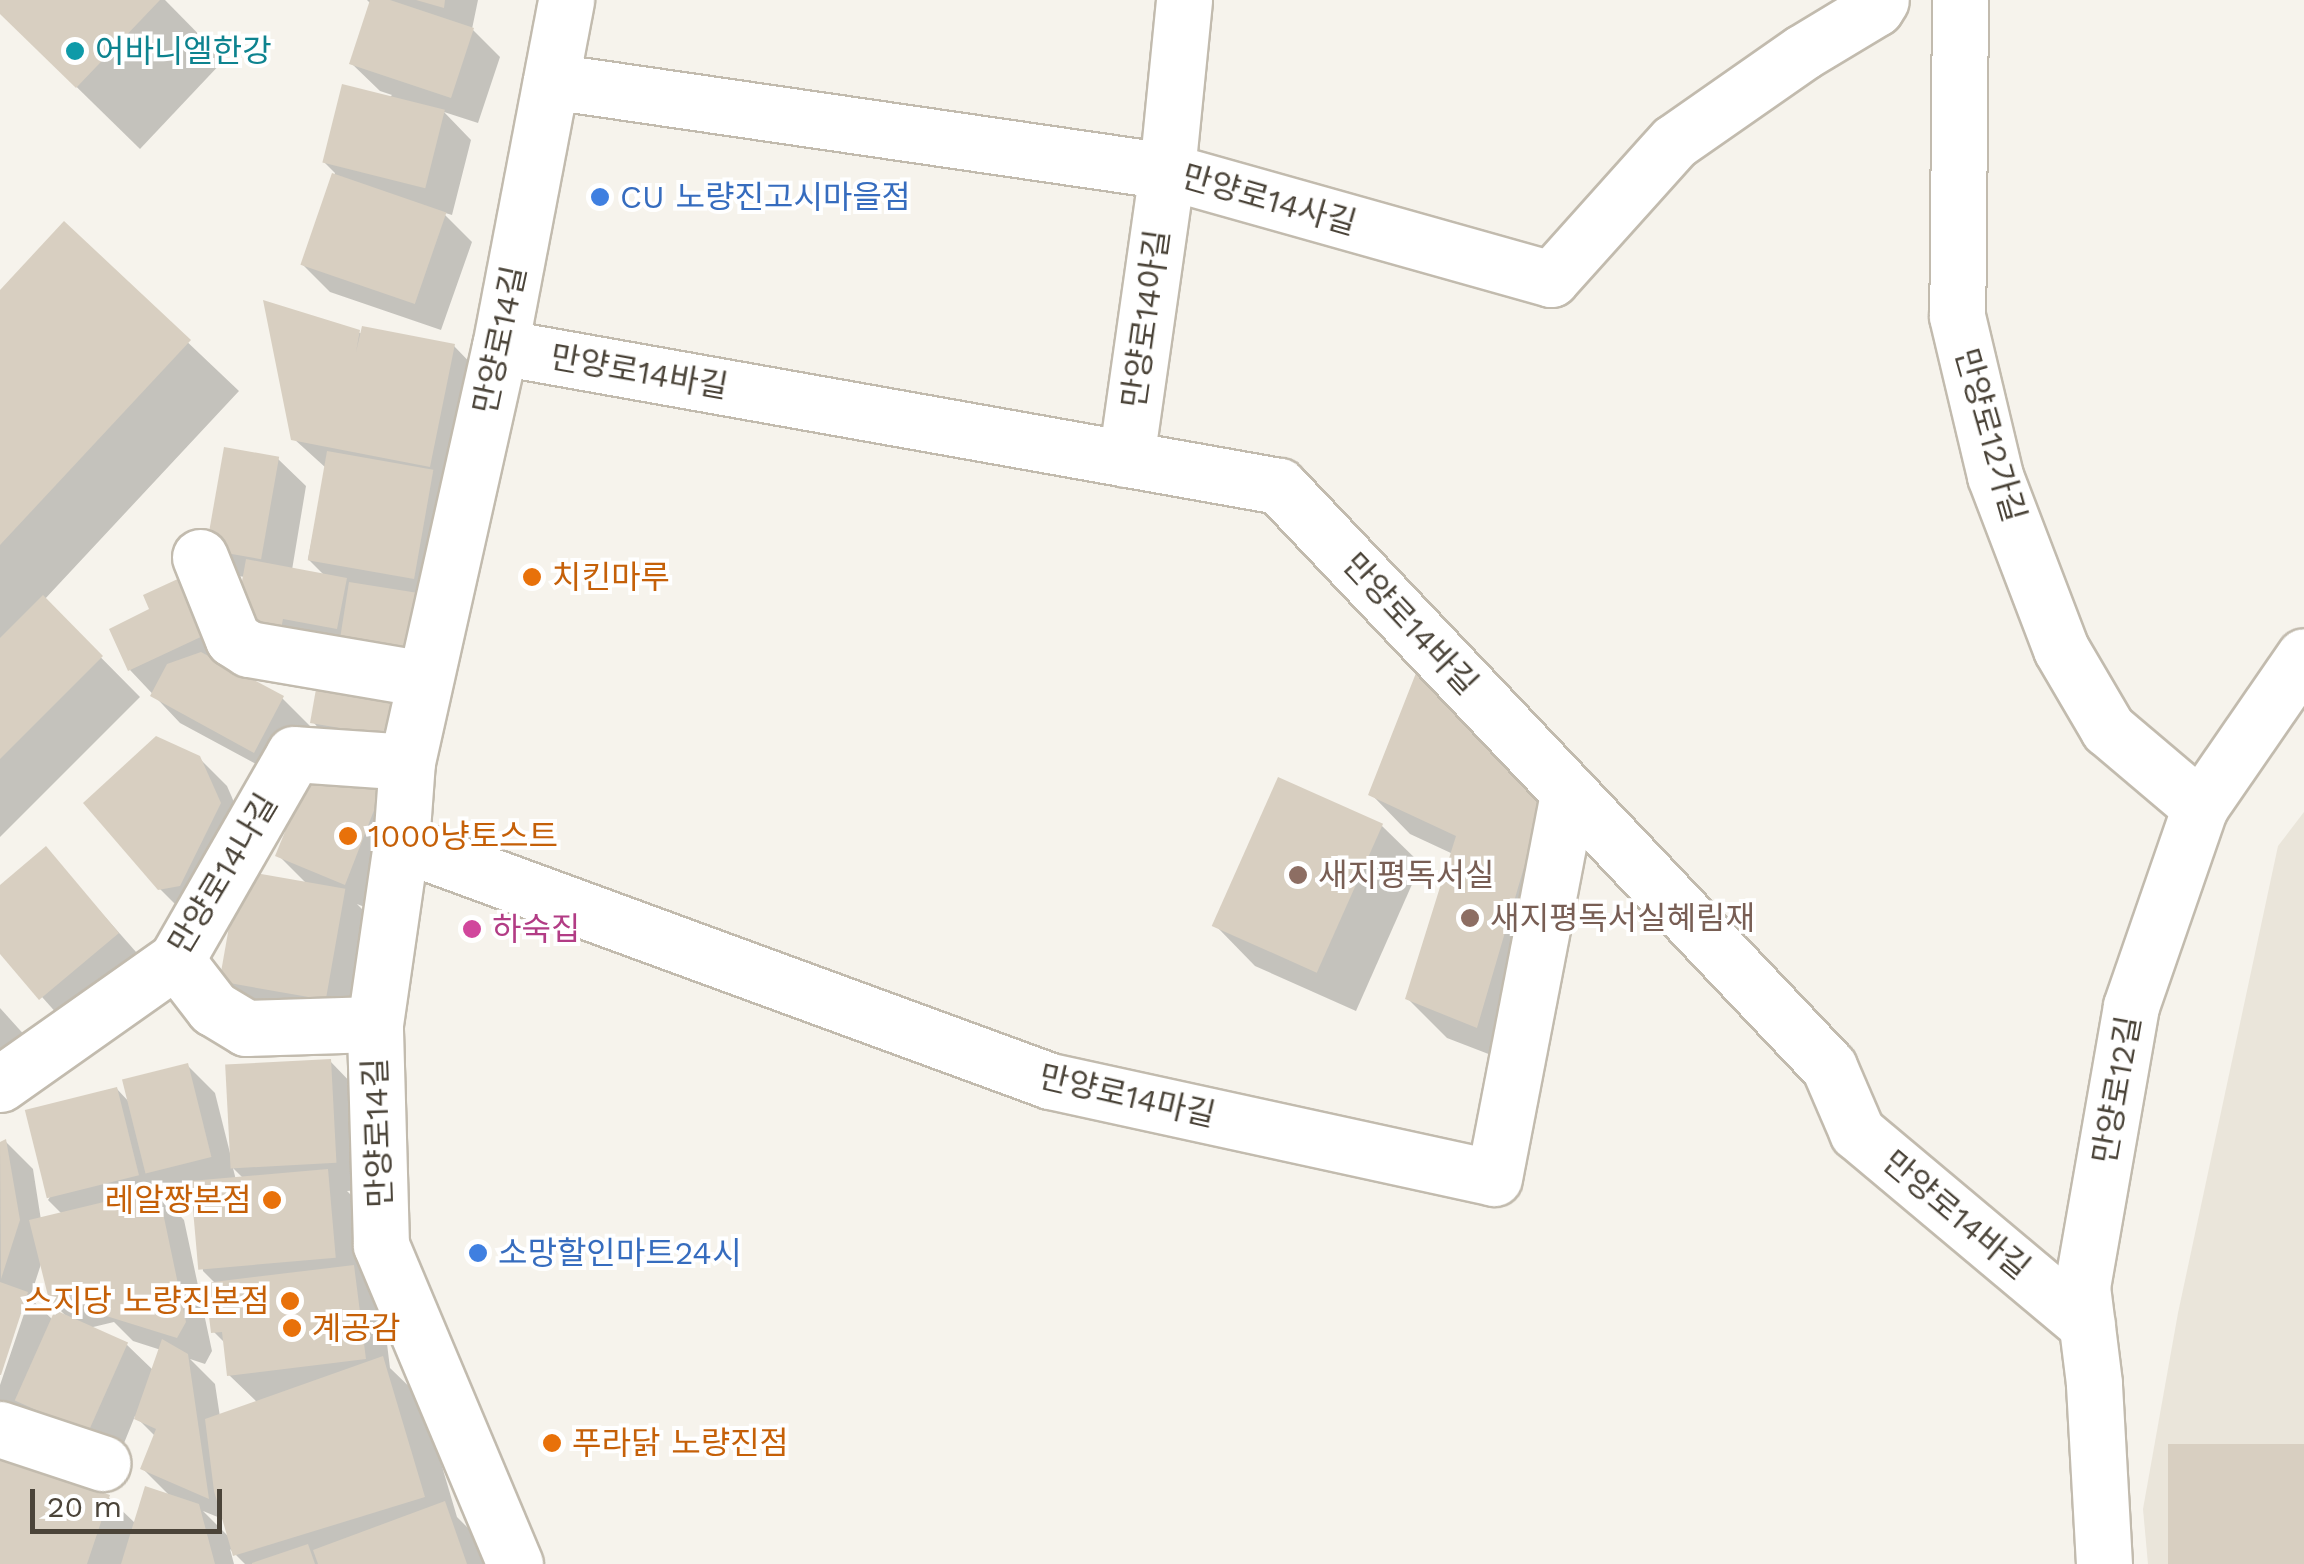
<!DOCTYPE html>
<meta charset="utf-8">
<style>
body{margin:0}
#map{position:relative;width:2304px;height:1564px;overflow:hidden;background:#f6f3ec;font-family:"Work Sans","Noto Sans KR",sans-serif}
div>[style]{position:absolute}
.residential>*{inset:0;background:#eae5da}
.shadow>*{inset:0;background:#0003}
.building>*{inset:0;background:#d8cfc1;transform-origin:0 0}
.roads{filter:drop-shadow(2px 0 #c2bbae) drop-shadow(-2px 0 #c2bbae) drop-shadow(0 2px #c2bbae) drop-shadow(0 -2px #c2bbae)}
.minor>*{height:55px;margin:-27.5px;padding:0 27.5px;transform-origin:27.5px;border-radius:27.5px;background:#fff}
.dots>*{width:28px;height:28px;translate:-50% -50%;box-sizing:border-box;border:5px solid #fff;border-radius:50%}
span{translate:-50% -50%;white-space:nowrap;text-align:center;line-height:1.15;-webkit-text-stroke:8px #fff;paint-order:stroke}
.culture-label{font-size:32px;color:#0d838f}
.left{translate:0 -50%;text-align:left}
.shop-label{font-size:32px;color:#366cbe}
.street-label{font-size:32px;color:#4b4439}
.food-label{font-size:32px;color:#c56008}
.right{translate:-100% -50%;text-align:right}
.education-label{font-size:32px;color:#785e54}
.hotel-label{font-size:32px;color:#b23c85}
.scale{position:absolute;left:30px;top:1489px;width:192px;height:45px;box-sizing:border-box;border:5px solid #4b4439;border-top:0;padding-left:12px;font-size:30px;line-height:35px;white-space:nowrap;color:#4b4439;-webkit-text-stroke:8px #fff;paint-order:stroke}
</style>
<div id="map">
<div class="residential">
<div style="clip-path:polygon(2304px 812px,2304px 1564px,2148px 1564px,2143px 1509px,2178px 1313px,2278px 846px)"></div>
</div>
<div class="shadow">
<div style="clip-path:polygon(0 0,165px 0,224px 60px,140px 149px,0 12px)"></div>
<div style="clip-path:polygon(367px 0,478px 0,472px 29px,500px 57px,478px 123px,444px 112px,471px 140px,452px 215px,442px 212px,472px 242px,441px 330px,330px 292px,303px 265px,335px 173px,325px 163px,392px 95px,380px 91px,352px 64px,371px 4px)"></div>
<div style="clip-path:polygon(64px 225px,239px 391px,44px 600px,140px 697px,0 837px,0 294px)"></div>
<div style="clip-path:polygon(266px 303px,363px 334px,454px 346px,481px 374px,418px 660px,306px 665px,245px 577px,238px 576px,211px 549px,278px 459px,306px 486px,292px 570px,326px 577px,308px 559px,326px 468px,294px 439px)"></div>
<div style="clip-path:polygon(153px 610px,245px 656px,222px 667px,282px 698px,310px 726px,282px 778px,180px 723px,130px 670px)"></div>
<div style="clip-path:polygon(415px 705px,407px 750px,326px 736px,313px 722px)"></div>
<div style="clip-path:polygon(199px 758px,227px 786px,247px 832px,188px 917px,160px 889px)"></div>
<div style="clip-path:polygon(384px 785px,372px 910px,357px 904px,371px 918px,352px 1026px,248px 1008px,221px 980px,307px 884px,278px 855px)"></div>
<div style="clip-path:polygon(1371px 794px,1582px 841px,1517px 1065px,1447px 1038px,1408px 999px,1453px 854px,1410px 834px)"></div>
<div style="clip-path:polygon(1381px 825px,1421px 864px,1356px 1011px,1255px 966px,1216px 926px)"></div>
<div style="clip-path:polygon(46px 850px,144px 961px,68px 1026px,0 950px,0 888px)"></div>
<div style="clip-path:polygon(0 1008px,28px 1039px,0 1064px)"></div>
<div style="clip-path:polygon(evenodd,330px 1061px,357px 1089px,363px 1190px,347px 1191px,355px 1199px,362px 1275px,381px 1295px,390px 1368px,422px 1399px,457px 1517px,472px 1532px,484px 1564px,245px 1564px,230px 1549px,234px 1564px,0 1564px,0 1461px,109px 1498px,136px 1524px,171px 1497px,143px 1469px,156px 1437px,135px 1416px,118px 1458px,0 1431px,0 1385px,24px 1314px,18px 1314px,0 1369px,0 1145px,6px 1142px,33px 1169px,41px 1220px,63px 1215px,48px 1200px,117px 1089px,130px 1103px,187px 1065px,215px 1093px,231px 1157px,330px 1061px,233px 1168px,245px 1180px,236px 1180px,233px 1168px,330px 1061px,161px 1185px,175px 1199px,195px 1194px,203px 1271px,216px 1284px,214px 1332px,226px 1344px,229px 1375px,258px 1403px,220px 1417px,215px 1384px,190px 1359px,205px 1364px,212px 1351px,184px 1220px,164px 1199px,161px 1185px,330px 1061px,42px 1261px,52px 1302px,69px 1319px,53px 1320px,30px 1298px,42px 1261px,330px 1061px,114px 1322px,133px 1341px,161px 1350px,154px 1371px,126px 1344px,89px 1328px,114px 1322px,330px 1061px,203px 1511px,225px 1520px,231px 1539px,203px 1511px)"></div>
</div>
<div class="building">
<div style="clip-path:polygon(0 0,160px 0,76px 88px,0 14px)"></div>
<div style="clip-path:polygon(370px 0,390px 0,474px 28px,451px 98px,349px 64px)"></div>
<div style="clip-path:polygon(416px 0,445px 0,444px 8px)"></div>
<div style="left:342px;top:84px;width:106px;height:81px;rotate:14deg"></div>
<div style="left:332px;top:173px;width:121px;height:97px;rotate:19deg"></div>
<div style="clip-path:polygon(64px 221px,191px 340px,0 545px,0 290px)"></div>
<div style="clip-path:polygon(263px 300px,360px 330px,356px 352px,362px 326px,455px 344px,430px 467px,291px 440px)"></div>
<div style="left:224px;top:447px;width:56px;height:104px;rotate:10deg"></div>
<div style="left:327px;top:451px;width:108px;height:111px;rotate:10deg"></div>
<div style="clip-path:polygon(246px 559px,347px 578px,337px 629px,283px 619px,279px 639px,233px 631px)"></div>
<div style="clip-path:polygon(193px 572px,220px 628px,128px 671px,109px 629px,149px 609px,143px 595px)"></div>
<div style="left:349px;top:582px;width:67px;height:57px;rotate:9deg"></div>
<div style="clip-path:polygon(43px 595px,103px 656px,0 759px,0 638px)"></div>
<div style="clip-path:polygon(201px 652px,284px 696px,254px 753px,150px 696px,167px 664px)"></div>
<div style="clip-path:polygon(1416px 673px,1544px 799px,1477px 1028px,1405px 999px,1456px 836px,1368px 795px)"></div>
<div style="clip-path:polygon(328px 677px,402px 689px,394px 737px,310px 723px,316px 689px)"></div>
<div style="clip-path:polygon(156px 736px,200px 756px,221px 803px,180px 886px,158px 890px,83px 803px)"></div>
<div style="clip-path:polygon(342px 765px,385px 782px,345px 885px,275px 856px,305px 783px)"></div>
<div style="left:1278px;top:777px;width:115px;height:163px;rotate:24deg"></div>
<div style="clip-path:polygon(46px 846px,119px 933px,39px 1000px,0 954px,0 885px)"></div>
<div style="left:239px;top:870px;width:108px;height:113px;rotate:10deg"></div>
<div style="left:331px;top:1059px;width:104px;height:106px;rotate:87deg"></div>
<div style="left:188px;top:1063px;width:97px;height:68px;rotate:76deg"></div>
<div style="left:117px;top:1087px;width:91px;height:95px;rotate:76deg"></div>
<div style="clip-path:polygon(6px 1139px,20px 1220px,1px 1279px,0 1142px)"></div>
<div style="left:328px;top:1169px;width:89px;height:138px;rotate:85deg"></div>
<div style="clip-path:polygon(158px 1189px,186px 1322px,177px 1338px,103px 1315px,94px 1293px,50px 1304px,29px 1220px)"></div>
<div style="clip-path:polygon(354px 1265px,366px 1359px,227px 1376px,222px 1332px,211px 1333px,205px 1283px)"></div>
<div style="clip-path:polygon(0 1282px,28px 1292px,1px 1375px,0 1375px)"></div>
<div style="left:55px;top:1310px;width:80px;height:99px;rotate:24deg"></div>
<div style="clip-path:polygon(162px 1339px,188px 1354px,209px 1499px,140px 1469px,156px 1429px,134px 1419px)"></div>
<div style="clip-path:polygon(383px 1356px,425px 1497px,233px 1556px,214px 1491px,205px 1419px)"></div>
<div style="left:2304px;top:1444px;width:120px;height:136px;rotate:90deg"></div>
<div style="clip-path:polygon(0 1458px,110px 1495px,87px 1564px,0 1564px)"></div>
<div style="clip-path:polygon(145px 1486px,199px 1504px,215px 1564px,121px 1564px)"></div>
<div style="clip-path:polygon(445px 1501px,467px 1564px,318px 1564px,313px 1550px)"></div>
<div style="clip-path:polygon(308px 1544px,315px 1564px,252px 1564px,252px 1563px)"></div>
</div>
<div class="roads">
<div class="minor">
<div style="left:1960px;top:0;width:316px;rotate:90.5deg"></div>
<div style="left:1957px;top:316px;width:164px;rotate:76.6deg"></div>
<div style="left:1995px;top:476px;width:185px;rotate:69.1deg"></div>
<div style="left:2061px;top:649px;width:93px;rotate:59.6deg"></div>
<div style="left:2108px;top:729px;width:121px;rotate:40.3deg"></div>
<div style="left:551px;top:81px;width:623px;rotate:8.31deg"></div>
<div style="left:1167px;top:171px;width:399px;rotate:15.7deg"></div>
<div style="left:1551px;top:279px;width:184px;rotate:-48.1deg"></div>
<div style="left:1674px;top:142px;width:157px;rotate:-34.9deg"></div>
<div style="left:1803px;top:52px;width:85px;rotate:-31.1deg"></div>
<div style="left:1876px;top:8px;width:9px;rotate:-58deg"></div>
<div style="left:500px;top:347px;width:791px;rotate:10.12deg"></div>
<div style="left:1279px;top:486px;width:800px;rotate:46.57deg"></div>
<div style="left:1829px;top:1067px;width:71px;rotate:66.7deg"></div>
<div style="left:1857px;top:1132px;width:300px;rotate:40deg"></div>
<div style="left:1126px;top:459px;width:291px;rotate:-81.9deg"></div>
<div style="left:1167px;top:171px;width:172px;rotate:-84.3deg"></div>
<div style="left:200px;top:557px;width:88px;rotate:68.1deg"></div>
<div style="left:233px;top:639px;width:19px;rotate:32deg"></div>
<div style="left:249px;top:649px;width:178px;rotate:9.7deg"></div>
<div style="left:401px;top:843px;width:691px;rotate:20.14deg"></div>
<div style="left:1050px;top:1081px;width:454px;rotate:12.3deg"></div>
<div style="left:1494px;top:1178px;width:393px;rotate:-79.1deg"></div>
<div style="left:176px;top:960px;width:61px;rotate:52.4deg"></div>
<div style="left:213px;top:1008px;width:39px;rotate:31deg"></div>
<div style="left:246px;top:1028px;width:129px;rotate:-1.8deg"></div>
<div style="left:0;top:1084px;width:215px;rotate:-35.2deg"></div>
<div style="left:176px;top:960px;width:237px;rotate:-60.2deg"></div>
<div style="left:294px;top:754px;width:113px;rotate:4deg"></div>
<div style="left:0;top:1429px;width:108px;rotate:18.4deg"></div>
<div style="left:515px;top:1564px;width:346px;rotate:-112.8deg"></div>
<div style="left:381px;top:1245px;width:221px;rotate:-91.6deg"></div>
<div style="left:375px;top:1024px;width:183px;rotate:-81.8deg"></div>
<div style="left:401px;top:843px;width:81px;rotate:-85.8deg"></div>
<div style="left:407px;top:762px;width:425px;rotate:-77.4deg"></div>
<div style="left:500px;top:347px;width:353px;rotate:-79.2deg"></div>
<div style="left:2104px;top:1564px;width:181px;rotate:-93.2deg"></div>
<div style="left:2094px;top:1383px;width:97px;rotate:-97.1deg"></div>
<div style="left:2082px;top:1287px;width:285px;rotate:-80.1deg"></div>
<div style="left:2131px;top:1006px;width:211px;rotate:-70.9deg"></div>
<div style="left:2200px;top:807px;width:183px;rotate:-55.4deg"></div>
</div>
</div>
<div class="dots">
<div style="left:75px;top:51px;background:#0f9aa8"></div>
<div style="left:600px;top:197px;background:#3f7fe0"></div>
<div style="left:532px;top:577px;background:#e8710a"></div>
<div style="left:348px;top:836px;background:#e8710a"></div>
<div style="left:1298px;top:875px;background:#8d6e63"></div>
<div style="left:1470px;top:918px;background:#8d6e63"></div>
<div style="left:472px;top:929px;background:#d1479c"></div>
<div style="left:272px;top:1200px;background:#e8710a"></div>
<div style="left:478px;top:1253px;background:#3f7fe0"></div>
<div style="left:290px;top:1301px;background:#e8710a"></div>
<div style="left:292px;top:1328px;background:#e8710a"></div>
<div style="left:552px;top:1443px;background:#e8710a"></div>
</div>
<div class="culture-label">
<span class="left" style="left:95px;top:51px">어바니엘한강</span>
</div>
<div class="shop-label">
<span class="left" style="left:620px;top:197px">CU 노량진고시마을점</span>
<span class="left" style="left:498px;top:1253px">소망할인마트24시</span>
</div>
<div class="street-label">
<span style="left:1269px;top:200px;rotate:16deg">만양로14사길</span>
<span style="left:1146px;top:319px;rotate:-82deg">만양로14아길</span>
<span style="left:500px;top:340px;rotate:-78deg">만양로14길</span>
<span style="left:639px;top:372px;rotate:10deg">만양로14바길</span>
<span style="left:1990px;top:435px;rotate:74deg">만양로12가길</span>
<span style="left:1410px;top:624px;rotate:47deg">만양로14바길</span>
<span style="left:223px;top:874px;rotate:-59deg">만양로14나길</span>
<span style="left:2117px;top:1090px;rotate:-80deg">만양로12길</span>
<span style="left:1127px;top:1096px;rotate:13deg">만양로14마길</span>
<span style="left:378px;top:1133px;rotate:-92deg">만양로14길</span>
<span style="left:1956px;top:1215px;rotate:40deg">만양로14바길</span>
</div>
<div class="food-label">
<span class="left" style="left:552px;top:577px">치킨마루</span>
<span class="left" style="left:368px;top:836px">1000냥토스트</span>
<span class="right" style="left:252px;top:1200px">레알짱본점</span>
<span class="right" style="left:270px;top:1301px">스지당 노량진본점</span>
<span class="left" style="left:312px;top:1328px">계공감</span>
<span class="left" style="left:572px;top:1443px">푸라닭 노량진점</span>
</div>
<div class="education-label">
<span class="left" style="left:1318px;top:875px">새지평독서실</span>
<span class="left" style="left:1490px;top:918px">새지평독서실혜림재</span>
</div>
<div class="hotel-label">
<span class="left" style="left:492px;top:929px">하숙집</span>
</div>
<div class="scale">20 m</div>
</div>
